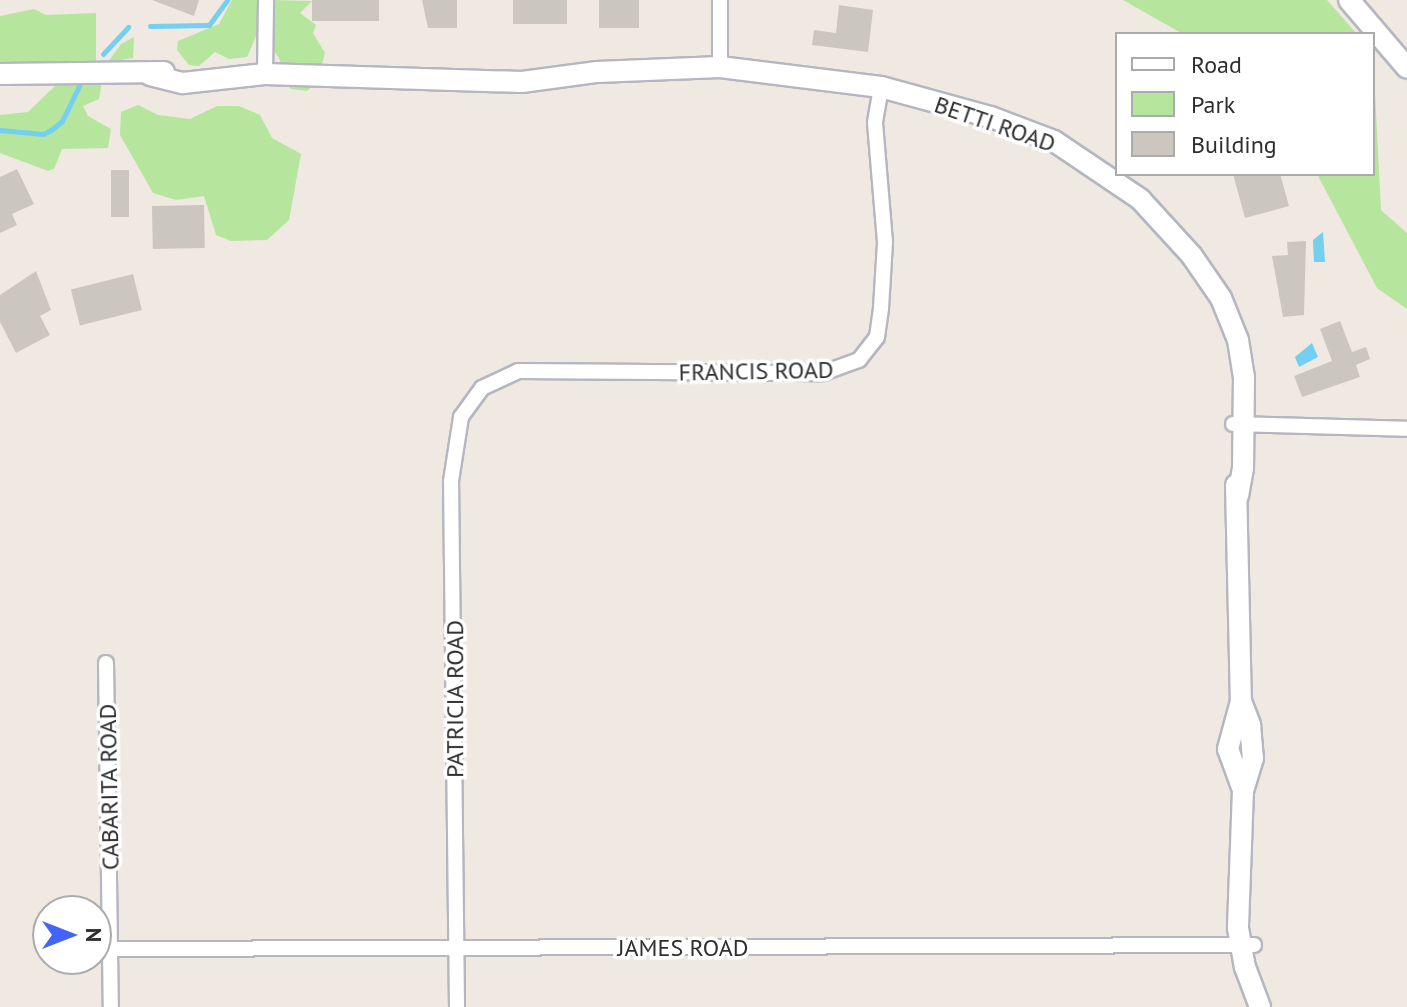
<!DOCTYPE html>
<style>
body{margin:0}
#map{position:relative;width:1407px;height:1007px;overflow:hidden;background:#efe9e1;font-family:"PT Sans",sans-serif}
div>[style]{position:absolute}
.green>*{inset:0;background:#b6e59e}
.water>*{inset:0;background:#75cff0}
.stream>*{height:5px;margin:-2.5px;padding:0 2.5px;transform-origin:2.5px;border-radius:2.5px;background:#75cff0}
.building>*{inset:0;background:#cbc7bf;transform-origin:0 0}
.roads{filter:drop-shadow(2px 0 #b4b7c1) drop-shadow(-2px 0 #b4b7c1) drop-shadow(0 2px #b4b7c1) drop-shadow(0 -2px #b4b7c1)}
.street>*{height:14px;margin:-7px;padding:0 7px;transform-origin:7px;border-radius:7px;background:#fff}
.secondary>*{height:20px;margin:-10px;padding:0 10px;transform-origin:10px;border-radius:10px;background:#fff}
span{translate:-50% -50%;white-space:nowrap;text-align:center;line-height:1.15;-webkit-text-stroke:7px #fff;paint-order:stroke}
.street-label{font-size:24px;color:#2e2e2e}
.legend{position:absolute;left:1115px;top:32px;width:260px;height:144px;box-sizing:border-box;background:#fff;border:2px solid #ababab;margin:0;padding:10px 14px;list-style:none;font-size:24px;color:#2e2e2e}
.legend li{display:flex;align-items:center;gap:16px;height:40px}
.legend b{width:40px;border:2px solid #ababab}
.north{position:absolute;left:32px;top:895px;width:80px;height:80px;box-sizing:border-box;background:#fff;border:2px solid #ababab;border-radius:50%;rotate:90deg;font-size:22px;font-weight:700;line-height:32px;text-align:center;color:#2e2e2e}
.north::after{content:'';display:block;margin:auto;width:28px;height:36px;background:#4264fb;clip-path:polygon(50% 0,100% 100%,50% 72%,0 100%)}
</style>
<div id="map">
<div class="green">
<div style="clip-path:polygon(232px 0,260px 0,257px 34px,247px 57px,229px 59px,215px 52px,199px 66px,189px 65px,177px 50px,178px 41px,219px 24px)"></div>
<div style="clip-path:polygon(270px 0,312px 1px,300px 13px,316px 25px,313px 33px,325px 53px,317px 82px,307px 91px,291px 89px,282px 80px,280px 60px,270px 44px)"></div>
<div style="clip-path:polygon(1123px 0,1327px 0,1357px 34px,1183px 34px)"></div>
<div style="clip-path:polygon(34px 9px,46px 15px,96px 13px,96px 61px,85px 62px,81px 68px,0 66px,0 16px)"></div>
<div style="clip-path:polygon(134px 37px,133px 58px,108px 62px,121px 44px)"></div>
<div style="clip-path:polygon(1373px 53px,1381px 210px,1407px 233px,1407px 309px,1377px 288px,1317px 174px,1373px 174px)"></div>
<div style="clip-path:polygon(102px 81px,99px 99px,83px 106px,88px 116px,111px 129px,108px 148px,62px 149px,54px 169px,48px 171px,0 153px,0 115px,28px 112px,59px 82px)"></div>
<div style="clip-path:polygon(138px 105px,158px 115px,190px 119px,217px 106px,239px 106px,260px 115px,272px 138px,301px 154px,289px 220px,267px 240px,231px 241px,216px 235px,204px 196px,176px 200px,153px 193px,120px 135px,121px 112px)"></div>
</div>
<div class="water">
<div style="clip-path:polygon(1323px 232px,1325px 262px,1314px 262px,1313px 240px)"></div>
<div style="clip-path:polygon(1312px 343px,1318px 357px,1299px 367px,1295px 357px)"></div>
</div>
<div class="stream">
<div style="left:150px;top:26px;width:59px;rotate:-1deg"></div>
<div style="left:209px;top:25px;width:31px;rotate:-54deg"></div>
<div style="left:103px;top:54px;width:37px;rotate:-47deg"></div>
<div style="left:0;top:130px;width:43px;rotate:5.3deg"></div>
<div style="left:43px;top:134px;width:9px;rotate:-27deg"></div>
<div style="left:51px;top:130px;width:14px;rotate:-39deg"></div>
<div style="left:62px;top:121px;width:43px;rotate:-64deg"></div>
</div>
<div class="building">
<div style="clip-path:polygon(152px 0,199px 0,194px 16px)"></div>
<div style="left:312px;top:0;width:67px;height:21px"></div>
<div style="clip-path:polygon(422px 0,457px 0,457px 28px,428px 28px)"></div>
<div style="left:513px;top:0;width:54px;height:24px"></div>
<div style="left:599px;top:0;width:40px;height:28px"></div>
<div style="clip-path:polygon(839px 5px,873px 10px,868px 52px,812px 45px,814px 30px,836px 33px)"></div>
<div style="clip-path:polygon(17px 169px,34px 204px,12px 214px,17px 225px,0 233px,0 177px)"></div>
<div style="left:111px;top:170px;width:18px;height:47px"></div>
<div style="clip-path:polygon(1233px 174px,1280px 174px,1289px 206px,1245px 218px)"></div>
<div style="left:204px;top:205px;width:43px;height:52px;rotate:89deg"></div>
<div style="clip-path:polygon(1306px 241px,1304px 315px,1283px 317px,1272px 256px,1288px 255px,1287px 242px)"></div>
<div style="clip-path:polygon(36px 271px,51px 310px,40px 316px,50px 335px,16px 353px,0 322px,0 295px)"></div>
<div style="left:133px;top:274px;width:37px;height:64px;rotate:76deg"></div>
<div style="clip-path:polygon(1340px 321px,1352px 352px,1366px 347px,1370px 359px,1356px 365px,1360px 377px,1302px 397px,1294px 376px,1332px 361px,1320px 329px)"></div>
</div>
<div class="roads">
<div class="street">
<div style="left:720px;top:67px;width:67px;rotate:-90deg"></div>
<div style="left:265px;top:74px;width:74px;rotate:-89.2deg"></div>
<div style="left:1233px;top:424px;width:174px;rotate:1.6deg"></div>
<div style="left:106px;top:663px;width:344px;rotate:89.2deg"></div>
<div style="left:112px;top:949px;width:1142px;rotate:-0.2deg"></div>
<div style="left:457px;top:1007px;width:526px;rotate:-90.65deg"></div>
<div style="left:451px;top:481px;width:65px;rotate:-81.1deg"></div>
<div style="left:461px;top:417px;width:36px;rotate:-54deg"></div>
<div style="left:482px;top:388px;width:40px;rotate:-25deg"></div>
<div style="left:518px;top:371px;width:305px;rotate:0.4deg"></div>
<div style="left:823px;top:373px;width:38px;rotate:-20deg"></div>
<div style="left:859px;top:360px;width:29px;rotate:-52deg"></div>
<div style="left:877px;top:337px;width:29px;rotate:-82deg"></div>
<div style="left:881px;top:308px;width:66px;rotate:-86.5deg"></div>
<div style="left:885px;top:242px;width:120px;rotate:-94.8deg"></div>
<div style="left:875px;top:122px;width:36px;rotate:-80deg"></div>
</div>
<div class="secondary">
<div style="left:1349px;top:0;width:89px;rotate:49.5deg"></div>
<div style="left:0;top:74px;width:164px;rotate:-0.7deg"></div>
<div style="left:150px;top:75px;width:34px;rotate:14deg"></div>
<div style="left:183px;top:83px;width:82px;rotate:-6.3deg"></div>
<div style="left:265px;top:74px;width:257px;rotate:1.8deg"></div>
<div style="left:522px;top:82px;width:76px;rotate:-7.6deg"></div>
<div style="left:597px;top:72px;width:123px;rotate:-2.3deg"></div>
<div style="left:720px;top:67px;width:162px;rotate:7.1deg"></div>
<div style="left:881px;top:87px;width:114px;rotate:15.3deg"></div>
<div style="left:991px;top:117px;width:67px;rotate:20.9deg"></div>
<div style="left:1054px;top:141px;width:104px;rotate:34deg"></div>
<div style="left:1140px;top:199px;width:77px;rotate:47.6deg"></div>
<div style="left:1192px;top:256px;width:51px;rotate:55.4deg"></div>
<div style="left:1221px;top:298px;width:45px;rotate:68deg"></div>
<div style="left:1238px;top:340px;width:36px;rotate:81deg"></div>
<div style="left:1244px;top:376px;width:92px;rotate:90.6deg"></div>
<div style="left:1243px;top:468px;width:28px;rotate:100deg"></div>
<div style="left:1236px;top:485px;width:216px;rotate:88.7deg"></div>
<div style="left:1241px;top:701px;width:50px;rotate:105.2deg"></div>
<div style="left:1228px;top:749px;width:44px;rotate:69.9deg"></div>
<div style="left:1241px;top:701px;width:26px;rotate:69deg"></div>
<div style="left:1250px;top:725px;width:33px;rotate:85deg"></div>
<div style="left:1253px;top:758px;width:34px;rotate:107deg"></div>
<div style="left:1243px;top:790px;width:138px;rotate:92.1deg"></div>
<div style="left:1238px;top:928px;width:40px;rotate:80deg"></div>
<div style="left:1245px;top:967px;width:43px;rotate:69.4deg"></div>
</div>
</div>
<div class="street-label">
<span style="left:995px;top:124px;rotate:19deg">BETTI ROAD</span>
<span style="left:756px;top:371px;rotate:-1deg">FRANCIS ROAD</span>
<span style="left:455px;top:699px;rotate:-90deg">PATRICIA ROAD</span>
<span style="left:109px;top:787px;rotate:-91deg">CABARITA ROAD</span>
<span style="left:683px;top:948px">JAMES ROAD</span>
</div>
<ul class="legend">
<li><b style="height:10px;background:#fff"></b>Road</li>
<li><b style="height:22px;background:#b6e59e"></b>Park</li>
<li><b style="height:22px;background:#cbc7bf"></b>Building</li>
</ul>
<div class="north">N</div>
</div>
